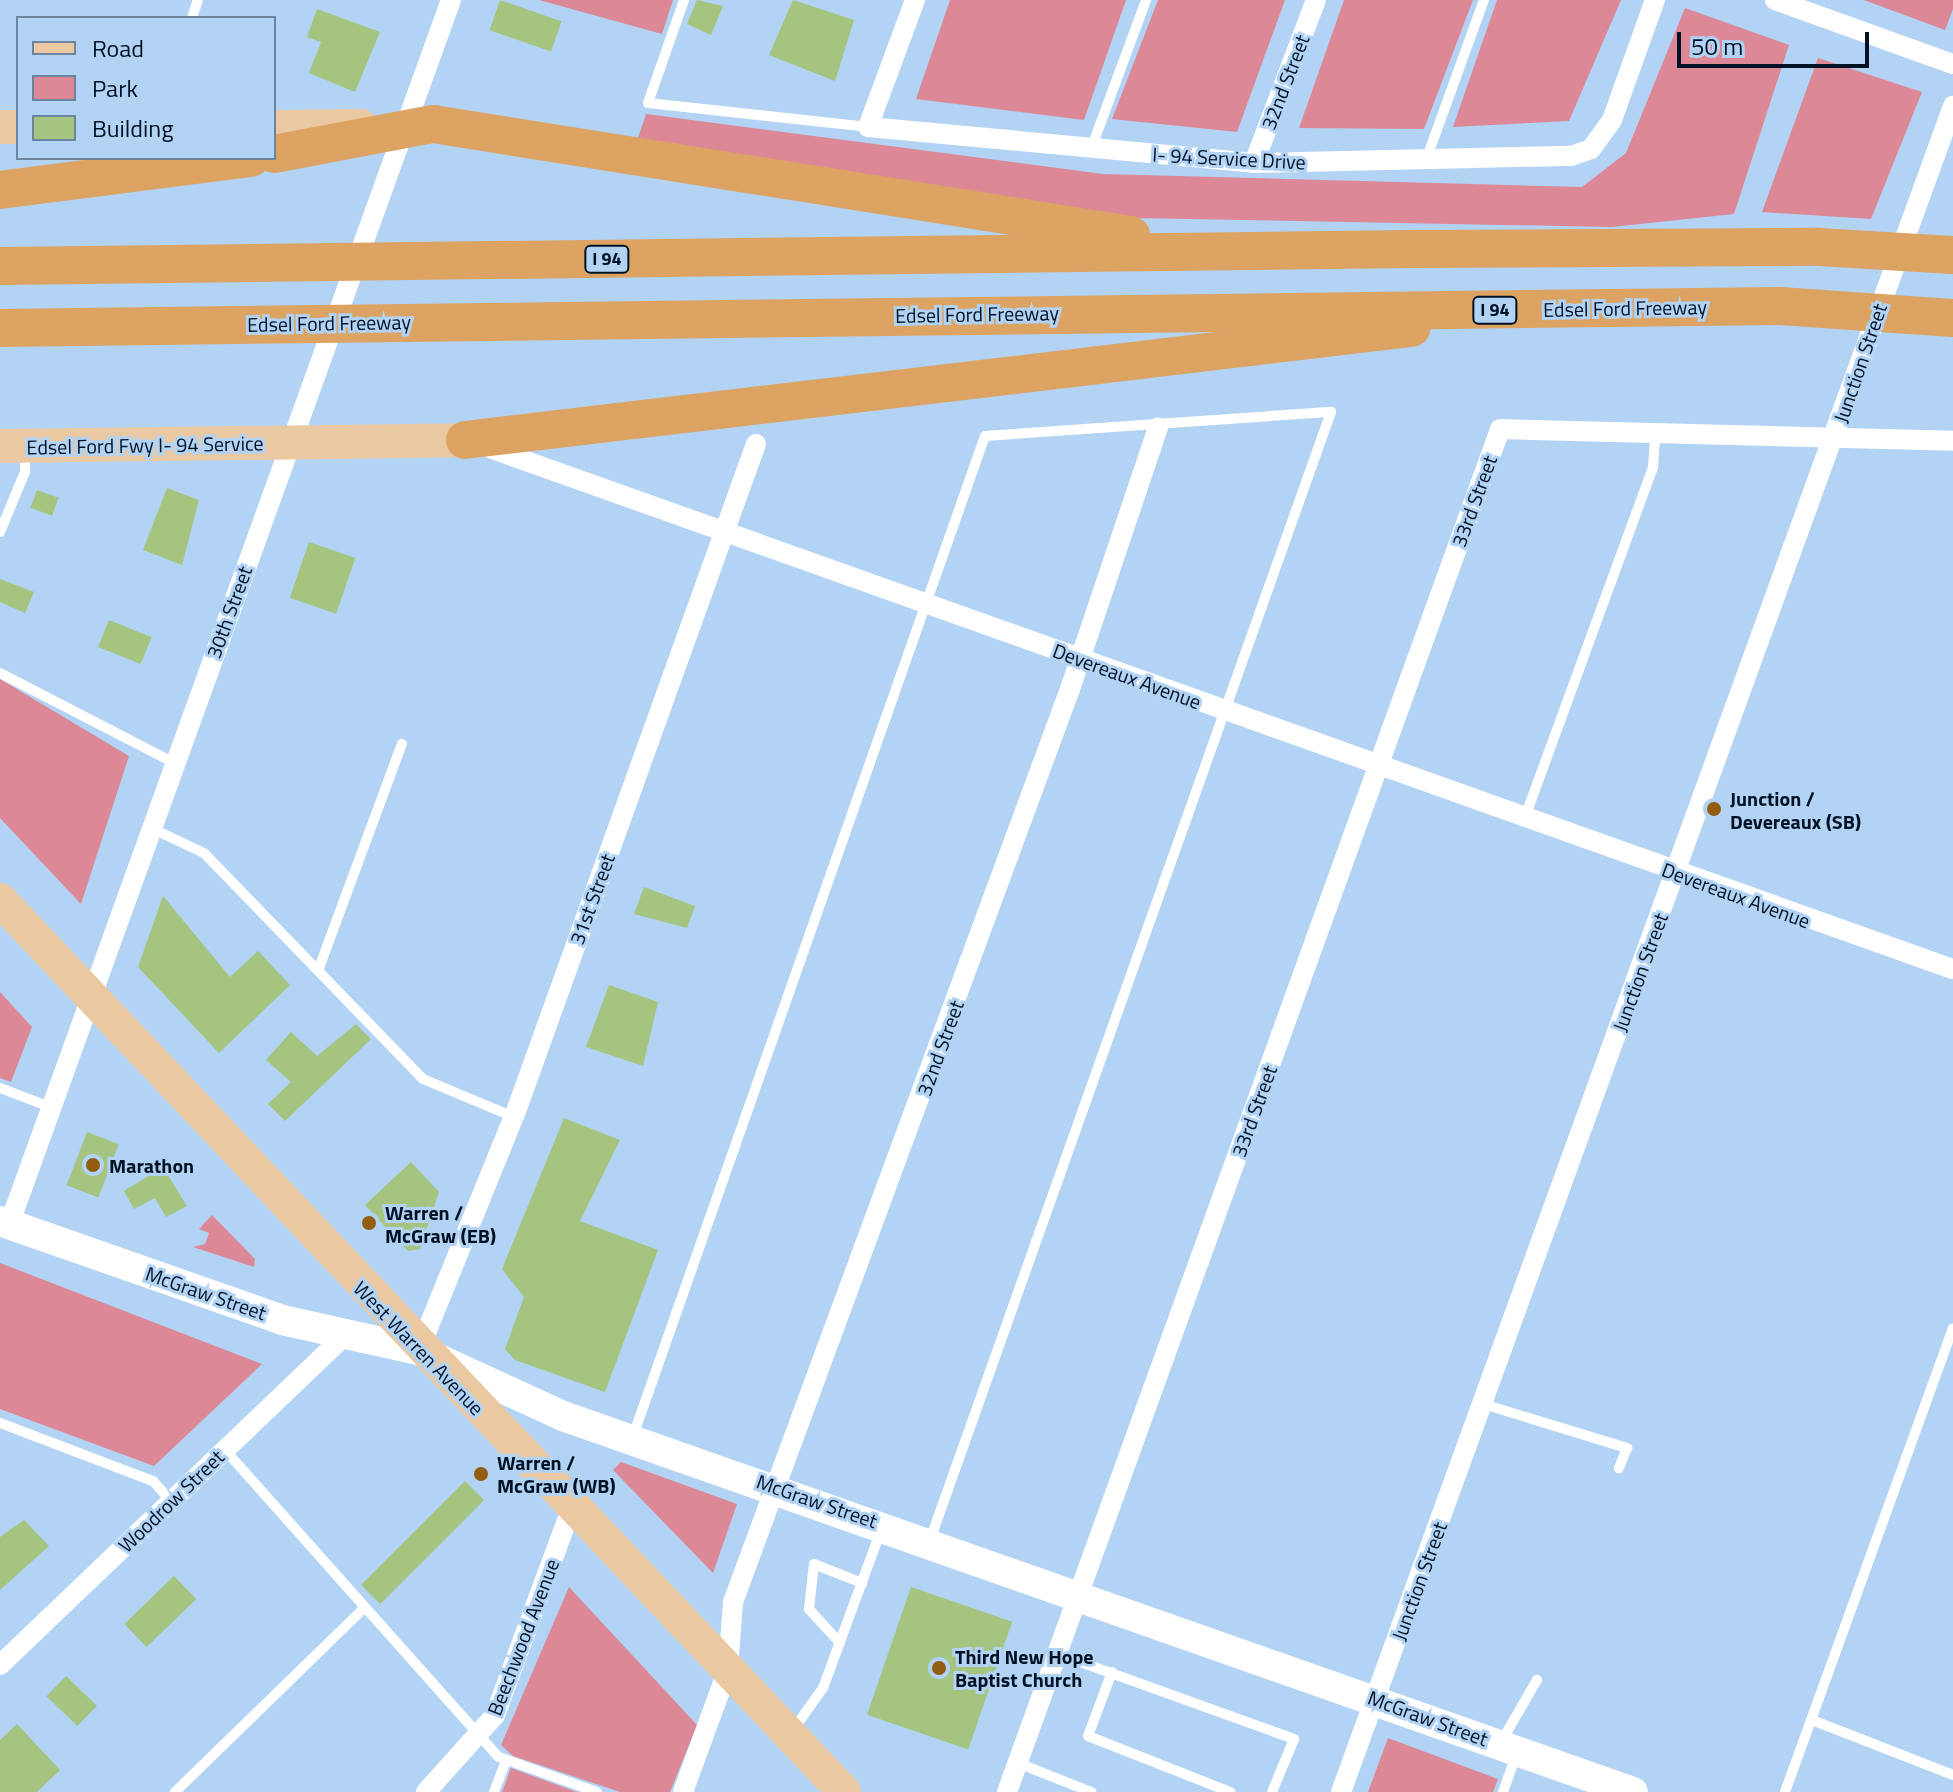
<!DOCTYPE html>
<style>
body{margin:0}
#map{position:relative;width:1953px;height:1792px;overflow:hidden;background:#b2d3f4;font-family:"Titillium Web",sans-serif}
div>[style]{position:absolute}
.green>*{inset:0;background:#dc8897}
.building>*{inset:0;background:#a5c480;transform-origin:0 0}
.lane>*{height:10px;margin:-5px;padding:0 5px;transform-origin:5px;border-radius:5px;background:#fff}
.street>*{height:20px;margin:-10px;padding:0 10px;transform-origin:10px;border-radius:10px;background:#fff}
.secondary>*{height:30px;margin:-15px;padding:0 15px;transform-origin:15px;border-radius:15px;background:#fff}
.primary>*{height:34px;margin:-17px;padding:0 17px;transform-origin:17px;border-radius:17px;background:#eac8a1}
.highway>*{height:38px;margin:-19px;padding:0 19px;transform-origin:19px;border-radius:19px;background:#dca363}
.dots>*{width:22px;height:22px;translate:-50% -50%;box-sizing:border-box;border:4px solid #b2d3f4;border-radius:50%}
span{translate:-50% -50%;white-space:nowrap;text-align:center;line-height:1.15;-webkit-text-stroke:6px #b2d3f4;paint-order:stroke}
.shield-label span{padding:2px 6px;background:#b2d3f4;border:2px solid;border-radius:6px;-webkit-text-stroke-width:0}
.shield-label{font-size:18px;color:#001124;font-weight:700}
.street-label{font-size:20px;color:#001124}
.poi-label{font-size:20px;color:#001124;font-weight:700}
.left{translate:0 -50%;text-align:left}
.legend{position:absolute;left:16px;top:16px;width:260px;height:144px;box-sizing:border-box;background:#b2d3f4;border:2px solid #6b85a1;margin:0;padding:10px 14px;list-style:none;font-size:24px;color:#001124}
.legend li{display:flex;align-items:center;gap:16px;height:40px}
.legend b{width:40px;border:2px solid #6b85a1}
.scale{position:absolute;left:1677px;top:32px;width:192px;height:36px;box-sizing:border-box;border:4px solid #001124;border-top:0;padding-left:10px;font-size:24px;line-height:28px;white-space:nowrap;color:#001124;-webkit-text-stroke:6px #b2d3f4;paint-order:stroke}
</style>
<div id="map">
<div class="green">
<div style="clip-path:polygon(539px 0,673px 0,662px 34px)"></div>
<div style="clip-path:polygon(950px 0,1126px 0,1084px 120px,916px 99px)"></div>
<div style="clip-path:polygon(1158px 0,1285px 0,1237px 132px,1112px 119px)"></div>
<div style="clip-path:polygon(1344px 0,1473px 0,1424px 129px,1299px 128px)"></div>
<div style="clip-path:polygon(1497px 0,1621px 0,1569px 121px,1453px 127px)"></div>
<div style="clip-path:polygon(1864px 0,1953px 0,1953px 9px,1945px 30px)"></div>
<div style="clip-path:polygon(1685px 8px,1789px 45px,1734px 214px,1612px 227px,1133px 218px,638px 138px,646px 114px,1103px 174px,1582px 187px,1626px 153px)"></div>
<div style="clip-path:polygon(1818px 58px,1922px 92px,1871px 219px,1762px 212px)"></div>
<div style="clip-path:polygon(0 679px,129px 756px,81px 904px,0 818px)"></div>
<div style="clip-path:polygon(0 992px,32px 1027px,11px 1082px,0 1078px)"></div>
<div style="clip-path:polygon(212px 1215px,255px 1259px,254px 1267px,193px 1247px,205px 1244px,209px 1233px,199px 1229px)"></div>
<div style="clip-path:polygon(0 1263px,262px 1364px,154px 1466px,0 1409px)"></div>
<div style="clip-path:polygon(621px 1462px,737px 1504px,713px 1573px,613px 1470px)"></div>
<div style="clip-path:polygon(569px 1587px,697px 1725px,670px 1792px,620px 1792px,513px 1756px,501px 1745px)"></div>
<div style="clip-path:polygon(1388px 1738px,1498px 1779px,1493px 1792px,1368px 1792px)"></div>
<div style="clip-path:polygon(511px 1768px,577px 1792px,502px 1792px)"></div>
</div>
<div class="building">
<div style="left:500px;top:0;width:65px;height:32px;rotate:19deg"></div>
<div style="clip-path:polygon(697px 0,723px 6px,711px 35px,687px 24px)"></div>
<div style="clip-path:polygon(793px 0,854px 20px,835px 81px,769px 55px)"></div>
<div style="clip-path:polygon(317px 9px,380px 32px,355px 92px,309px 73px,321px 42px,307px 37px)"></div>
<div style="clip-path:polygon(167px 488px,199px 500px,182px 565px,143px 550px)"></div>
<div style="left:37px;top:490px;width:23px;height:19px;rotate:20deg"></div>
<div style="left:309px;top:542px;width:49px;height:59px;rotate:19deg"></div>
<div style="clip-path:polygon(0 579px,34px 592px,25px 613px,0 602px)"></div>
<div style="left:109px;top:620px;width:46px;height:29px;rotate:22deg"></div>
<div style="clip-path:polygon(644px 887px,695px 906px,687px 928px,634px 914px)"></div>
<div style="clip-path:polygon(163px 896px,230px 977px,258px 951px,290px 985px,219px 1053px,138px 967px)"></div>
<div style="clip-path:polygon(609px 985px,658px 1002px,643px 1066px,586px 1047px)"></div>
<div style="clip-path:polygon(356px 1024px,371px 1039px,285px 1121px,268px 1104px,291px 1082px,266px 1060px,291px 1032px,317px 1056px)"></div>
<div style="clip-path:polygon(564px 1118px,620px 1140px,580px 1221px,658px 1250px,605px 1392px,515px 1360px,505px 1349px,524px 1297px,502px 1269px)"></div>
<div style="left:87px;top:1132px;width:34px;height:57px;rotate:21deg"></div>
<div style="clip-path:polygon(411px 1162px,439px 1192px,420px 1249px,408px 1251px,365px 1205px)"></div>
<div style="clip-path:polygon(163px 1167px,187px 1206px,166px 1217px,155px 1198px,134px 1209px,124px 1191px)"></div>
<div style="left:465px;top:1481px;width:27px;height:147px;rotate:45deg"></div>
<div style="clip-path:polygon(24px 1520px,49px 1546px,0 1590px,0 1537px)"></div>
<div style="left:174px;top:1576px;width:32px;height:69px;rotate:46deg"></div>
<div style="left:911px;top:1587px;width:107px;height:135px;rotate:19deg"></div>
<div style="left:66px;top:1676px;width:43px;height:28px;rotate:44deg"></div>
<div style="clip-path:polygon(17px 1724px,60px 1770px,37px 1792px,0 1792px,0 1740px)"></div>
</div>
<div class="lane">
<div style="left:684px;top:0;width:109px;rotate:109.3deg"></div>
<div style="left:648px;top:103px;width:221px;rotate:6.2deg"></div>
<div style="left:192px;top:18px;width:19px;rotate:-72deg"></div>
<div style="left:1091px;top:149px;width:159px;rotate:-69.7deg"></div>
<div style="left:1426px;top:160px;width:170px;rotate:-70.1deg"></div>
<div style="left:0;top:532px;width:65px;rotate:-67.4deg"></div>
<div style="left:25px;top:472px;width:21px;rotate:-90deg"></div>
<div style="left:0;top:673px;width:196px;rotate:27.3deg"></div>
<div style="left:1525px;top:817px;width:373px;rotate:-69.9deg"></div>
<div style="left:1653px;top:467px;width:32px;rotate:-86deg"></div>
<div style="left:151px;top:828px;width:59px;rotate:25.3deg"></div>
<div style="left:204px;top:853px;width:315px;rotate:45.9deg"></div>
<div style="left:423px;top:1079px;width:99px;rotate:22.7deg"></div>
<div style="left:319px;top:968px;width:239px;rotate:-69.7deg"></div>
<div style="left:0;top:1088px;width:53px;rotate:20.8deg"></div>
<div style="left:1483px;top:1404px;width:151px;rotate:17deg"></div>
<div style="left:1627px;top:1448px;width:22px;rotate:112deg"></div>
<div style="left:0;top:1423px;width:164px;rotate:20.8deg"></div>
<div style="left:153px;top:1481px;width:27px;rotate:48deg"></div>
<div style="left:633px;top:1436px;width:1060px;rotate:-70.61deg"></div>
<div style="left:985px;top:436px;width:347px;rotate:-4deg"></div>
<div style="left:1331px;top:412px;width:1197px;rotate:109.57deg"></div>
<div style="left:225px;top:1450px;width:411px;rotate:48.3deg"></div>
<div style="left:499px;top:1757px;width:104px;rotate:19.7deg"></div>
<div style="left:840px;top:1643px;width:46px;rotate:-132.4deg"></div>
<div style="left:809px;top:1609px;width:45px;rotate:-83.7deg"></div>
<div style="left:814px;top:1564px;width:52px;rotate:21.6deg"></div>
<div style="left:1058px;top:1654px;width:251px;rotate:19.8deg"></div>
<div style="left:1294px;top:1739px;width:57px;rotate:112.5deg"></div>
<div style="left:1112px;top:1672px;width:68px;rotate:110.6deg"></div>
<div style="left:1088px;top:1736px;width:153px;rotate:21.5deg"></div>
<div style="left:1812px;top:1720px;width:151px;rotate:21.3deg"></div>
<div style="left:793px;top:1730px;width:52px;rotate:-54.5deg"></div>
<div style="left:823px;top:1688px;width:168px;rotate:-69.8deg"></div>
<div style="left:1501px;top:1742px;width:72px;rotate:-59.9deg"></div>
<div style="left:1018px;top:1763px;width:79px;rotate:21.7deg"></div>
<div style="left:175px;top:1792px;width:265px;rotate:-44.2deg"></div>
<div style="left:494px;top:1792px;width:34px;rotate:-69deg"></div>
<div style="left:1503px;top:1792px;width:41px;rotate:-70.3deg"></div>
<div style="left:1785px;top:1792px;width:493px;rotate:-70.1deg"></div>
</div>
<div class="street">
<div style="left:915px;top:0;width:135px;rotate:110.3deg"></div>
<div style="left:868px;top:127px;width:388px;rotate:5.3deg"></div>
<div style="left:1254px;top:163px;width:317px;rotate:-1.3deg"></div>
<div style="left:1571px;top:156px;width:21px;rotate:-19deg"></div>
<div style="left:1591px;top:149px;width:36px;rotate:-54deg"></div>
<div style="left:1612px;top:120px;width:127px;rotate:-70.3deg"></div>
<div style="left:1775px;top:0;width:189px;rotate:19.8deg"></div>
<div style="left:1254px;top:163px;width:174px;rotate:-69.2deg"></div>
<div style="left:484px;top:446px;width:1559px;rotate:19.6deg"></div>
<div style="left:9px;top:1225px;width:1302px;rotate:-70.16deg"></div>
<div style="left:419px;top:1350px;width:255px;rotate:-67.9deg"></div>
<div style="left:515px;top:1114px;width:712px;rotate:-70.22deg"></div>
<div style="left:0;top:1665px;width:475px;rotate:-43.7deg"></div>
<div style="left:426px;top:1792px;width:103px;rotate:-48.1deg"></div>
<div style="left:495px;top:1715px;width:222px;rotate:-69.7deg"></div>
<div style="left:683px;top:1792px;width:131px;rotate:-69.9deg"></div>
<div style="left:728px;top:1669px;width:67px;rotate:-85.7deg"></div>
<div style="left:733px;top:1602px;width:973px;rotate:-69.74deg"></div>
<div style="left:1070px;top:689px;width:276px;rotate:-71.4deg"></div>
<div style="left:1007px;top:1792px;width:1449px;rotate:-70.11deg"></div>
<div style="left:1500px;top:429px;width:453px;rotate:1.5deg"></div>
<div style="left:1341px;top:1792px;width:1794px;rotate:-70.05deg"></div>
</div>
<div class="secondary">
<div style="left:0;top:1221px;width:299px;rotate:19.3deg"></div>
<div style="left:282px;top:1320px;width:140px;rotate:12.4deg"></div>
<div style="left:419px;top:1350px;width:158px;rotate:24.6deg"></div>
<div style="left:563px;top:1416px;width:1134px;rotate:19.36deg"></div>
</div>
<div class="primary">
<div style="left:0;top:127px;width:18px"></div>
<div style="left:274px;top:127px;width:87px;rotate:-0.7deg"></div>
<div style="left:0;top:446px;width:465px;rotate:-0.7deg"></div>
<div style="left:0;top:900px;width:1228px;rotate:46.58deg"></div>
</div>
<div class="highway">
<div style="left:274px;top:154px;width:162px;rotate:-10.7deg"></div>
<div style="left:433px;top:124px;width:707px;rotate:9.04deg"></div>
<div style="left:0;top:190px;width:253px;rotate:-7.3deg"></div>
<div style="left:0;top:266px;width:1410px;rotate:-0.69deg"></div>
<div style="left:1410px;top:249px;width:409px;rotate:-0.3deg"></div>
<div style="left:1819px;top:247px;width:134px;rotate:3.4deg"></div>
<div style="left:0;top:328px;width:1780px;rotate:-0.71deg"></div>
<div style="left:1780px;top:306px;width:173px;rotate:4deg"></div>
<div style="left:465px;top:440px;width:953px;rotate:-6.75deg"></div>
</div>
<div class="dots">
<div style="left:1714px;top:809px;background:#925c11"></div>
<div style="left:93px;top:1165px;background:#925c11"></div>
<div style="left:369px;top:1223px;background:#925c11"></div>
<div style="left:481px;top:1474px;background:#925c11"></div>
<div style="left:939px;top:1668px;background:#925c11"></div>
</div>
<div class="shield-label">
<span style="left:607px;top:259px">I 94</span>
<span style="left:1495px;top:310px">I 94</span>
</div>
<div class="street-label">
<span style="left:1285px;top:82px;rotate:-69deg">32nd Street</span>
<span style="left:1229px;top:158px;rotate:3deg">I- 94 Service Drive</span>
<span style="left:1625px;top:308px;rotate:-1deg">Edsel Ford Freeway</span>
<span style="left:977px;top:314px;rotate:-1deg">Edsel Ford Freeway</span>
<span style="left:329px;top:323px;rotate:-1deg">Edsel Ford Freeway</span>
<span style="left:1860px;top:363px;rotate:-71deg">Junction Street</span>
<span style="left:145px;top:445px;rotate:-1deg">Edsel Ford Fwy I- 94 Service</span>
<span style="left:1474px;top:501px;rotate:-70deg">33rd Street</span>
<span style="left:229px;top:612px;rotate:-70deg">30th Street</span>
<span style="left:1127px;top:676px;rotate:20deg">Devereaux Avenue</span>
<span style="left:1736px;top:895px;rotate:20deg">Devereaux Avenue</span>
<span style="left:592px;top:899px;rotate:-70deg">31st Street</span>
<span style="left:1640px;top:972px;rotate:-70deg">Junction Street</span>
<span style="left:940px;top:1048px;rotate:-70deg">32nd Street</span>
<span style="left:1254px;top:1111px;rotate:-70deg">33rd Street</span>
<span style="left:206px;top:1293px;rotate:19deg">McGraw Street</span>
<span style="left:419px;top:1348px;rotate:46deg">West Warren Avenue</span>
<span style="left:171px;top:1501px;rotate:-44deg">Woodrow Street</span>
<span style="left:817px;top:1501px;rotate:19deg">McGraw Street</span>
<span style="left:1419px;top:1581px;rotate:-70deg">Junction Street</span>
<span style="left:523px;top:1637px;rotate:-69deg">Beechwood Avenue</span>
<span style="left:1428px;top:1718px;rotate:20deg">McGraw Street</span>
</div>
<div class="poi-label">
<span class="left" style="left:1730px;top:810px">Junction /<br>Devereaux (SB)</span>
<span class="left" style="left:109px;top:1165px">Marathon</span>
<span class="left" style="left:385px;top:1224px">Warren /<br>McGraw (EB)</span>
<span class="left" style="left:497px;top:1474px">Warren /<br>McGraw (WB)</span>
<span class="left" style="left:955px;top:1668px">Third New Hope<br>Baptist Church</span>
</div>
<ul class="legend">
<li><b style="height:10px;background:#eac8a1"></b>Road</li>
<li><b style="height:22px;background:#dc8897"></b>Park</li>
<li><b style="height:22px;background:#a5c480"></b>Building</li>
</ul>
<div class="scale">50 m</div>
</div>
